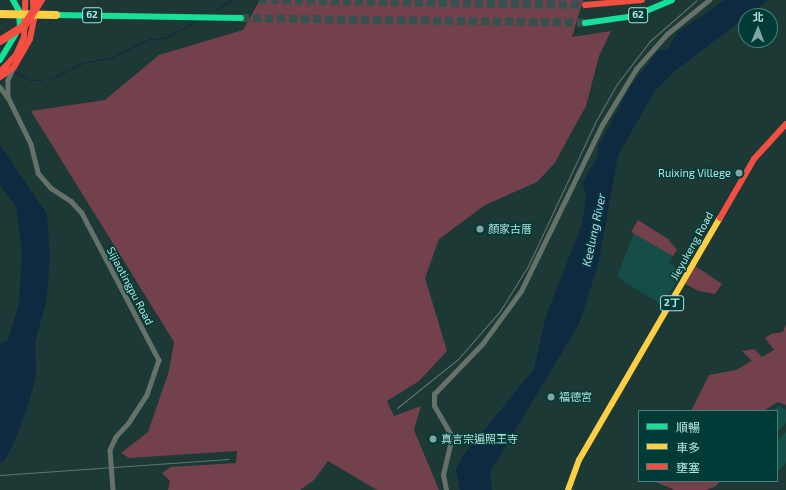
<!DOCTYPE html>
<meta charset="utf-8">
<style>
body{margin:0}
#map{position:relative;width:786px;height:490px;overflow:hidden;background:#1c3936;font-family:"Exo 2","Noto Sans TC",sans-serif}
div>[style]{position:absolute}
.built>*{inset:0;background:#154d49}
.green>*{inset:0;background:#73414c}
.water>*{inset:0;background:#0d2a41}
.stream>*{height:1px;margin:-0.5px;padding:0 0.5px;transform-origin:0.5px;border-radius:0.5px;background:#0d2a41}
.highway-tunnel>*{height:8px;margin-top:-4px;transform-origin:0;background:repeating-linear-gradient(90deg,#33524f 0 8px,transparent 0 12px)}
.street>*{height:4.5px;margin:-2.25px;padding:0 2.25px;transform-origin:2.25px;border-radius:2.25px;background:#667169}
.fast>*{height:6px;margin:-3px;padding:0 3px;transform-origin:3px;border-radius:3px;background:#16e098}
.slow>*{height:6px;margin:-3px;padding:0 3px;transform-origin:3px;border-radius:3px;background:#ffcf43}
.jam>*{height:6px;margin:-3px;padding:0 3px;transform-origin:3px;border-radius:3px;background:#f24e42}
.rail>*{height:1px;margin:-0.5px;padding:0 0.5px;transform-origin:0.5px;border-radius:0.5px;background:#677570}
.slow-bridge>*{height:8px;margin:-4px;padding:0 4px;transform-origin:4px;border-radius:4px;background:#ffcf43}
.jam-bridge>*{height:8px;margin:-4px;padding:0 4px;transform-origin:4px;border-radius:4px;background:#f24e42}
.dots>*{width:11px;height:11px;translate:-50% -50%;box-sizing:border-box;border:2px solid #013b37;border-radius:50%}
span{translate:-50% -50%;white-space:nowrap;text-align:center;line-height:1.15;-webkit-text-stroke:3px #013b37;paint-order:stroke}
.shield-label span{padding:1px 3px;background:#013b37;border:1px solid;border-radius:3px;-webkit-text-stroke-width:0}
.shield-label{font-size:10px;color:#b7e2dd;font-weight:700}
.poi-label{font-size:11px;color:#b7e2dd}
.right{translate:-100% -50%;text-align:right}
.left{translate:0 -50%;text-align:left}
.street-label{font-size:11px;color:#b7e2dd}
.water-label{font-size:12px;color:#bad7f4;font-style:italic}
.legend{position:absolute;left:638px;top:410px;width:140px;height:72px;box-sizing:border-box;background:#013b37;border:1px solid #4a7e79;margin:0;padding:5px 7px;list-style:none;font-size:12px;color:#b7e2dd}
.legend li{display:flex;align-items:center;gap:8px;height:20px}
.legend b{width:20px;border:1px solid #4a7e79}
.north{position:absolute;left:738px;top:8px;width:40px;height:40px;box-sizing:border-box;background:#013b37;border:1px solid #4a7e79;border-radius:50%;rotate:1deg;font-size:11px;font-weight:700;line-height:16px;text-align:center;color:#b7e2dd}
.north::after{content:'';display:block;margin:auto;width:14px;height:18px;background:#81a7a3;clip-path:polygon(50% 0,100% 100%,50% 72%,0 100%)}
</style>
<div id="map">
<div class="built">
<div style="clip-path:polygon(634px 233px,673px 256px,669px 263px,683px 272px,662px 305px,617px 277px)"></div>
<div style="clip-path:polygon(779px 405px,786px 410px,786px 423px,778px 431px,777px 411px,772px 411px)"></div>
<div style="clip-path:polygon(786px 432px,786px 463px,777px 472px,777px 440px)"></div>
</div>
<div class="green">
<div style="clip-path:polygon(260px 0,583px 0,572px 37px,611px 31px,599px 56px,586px 106px,554px 164px,537px 182px,485px 205px,439px 239px,425px 278px,447px 351px,419px 381px,387px 401px,394px 416px,421px 406px,414px 430px,439px 490px,377px 490px,328px 461px,314px 480px,300px 490px,168px 490px,170px 481px,162px 473px,171px 467px,236px 463px,237px 451px,129px 458px,121px 453px,148px 432px,169px 371px,174px 342px,31px 111px,105px 100px,159px 55px,243px 30px)"></div>
<div style="clip-path:polygon(638px 220px,668px 239px,677px 250px,673px 256px,631px 232px)"></div>
<div style="clip-path:polygon(691px 263px,722px 284px,715px 294px,699px 291px,683px 283px)"></div>
<div style="clip-path:polygon(786px 324px,786px 405px,778px 402px,763px 411px,691px 411px,709px 375px,736px 370px,752px 361px,742px 351px,754px 349px,762px 357px,774px 350px,765px 338px,771px 334px,783px 332px)"></div>
<div style="clip-path:polygon(653px 481px,720px 481px,716px 486px,706px 490px,675px 490px)"></div>
</div>
<div class="water">
<div style="clip-path:polygon(725px 0,768px 0,675px 71px,655px 91px,618px 155px,598px 265px,579px 324px,490px 472px,492px 490px,460px 490px,456px 470px,462px 457px,534px 369px,546px 316px,582px 224px,586px 197px,583px 182px,598px 156px,598px 146px,632px 84px,658px 51px,668px 49px,677px 33px)"></div>
<div style="clip-path:polygon(0 145px,47px 214px,50px 258px,46px 302px,35px 342px,36px 375px,30px 399px,15px 441px,4px 461px,0 463px,0 345px,8px 340px,19px 303px,22px 251px,16px 207px,0 185px)"></div>
</div>
<div class="stream">
<div style="left:216px;top:9px;width:18px;rotate:-29deg"></div>
<div style="left:13px;top:74px;width:3px;rotate:-45deg"></div>
<div style="left:15px;top:72px;width:17px;rotate:28deg"></div>
<div style="left:30px;top:80px;width:12px"></div>
<div style="left:49px;top:80px;width:37px;rotate:-27deg"></div>
<div style="left:82px;top:63px;width:32px;rotate:-11deg"></div>
<div style="left:113px;top:57px;width:40px;rotate:-26.6deg"></div>
<div style="left:149px;top:39px;width:16px;rotate:-4deg"></div>
<div style="left:165px;top:38px;width:36px;rotate:-28deg"></div>
</div>
<div class="highway-tunnel">
<div style="left:259px;top:0;width:326px;rotate:0.9deg"></div>
<div style="left:241px;top:18px;width:344px;rotate:0.8deg"></div>
</div>
<div class="street">
<div style="left:13px;top:69px;width:12px;rotate:114deg"></div>
<div style="left:8px;top:80px;width:17px;rotate:90deg"></div>
<div style="left:8px;top:97px;width:52px;rotate:63.9deg"></div>
<div style="left:31px;top:144px;width:30px;rotate:76deg"></div>
<div style="left:38px;top:173px;width:20px;rotate:49deg"></div>
<div style="left:51px;top:188px;width:24px;rotate:33deg"></div>
<div style="left:71px;top:201px;width:16px;rotate:47deg"></div>
<div style="left:82px;top:213px;width:166px;rotate:62.4deg"></div>
<div style="left:159px;top:360px;width:37px;rotate:109deg"></div>
<div style="left:147px;top:395px;width:33px;rotate:123deg"></div>
<div style="left:129px;top:423px;width:19px;rotate:133deg"></div>
<div style="left:116px;top:437px;width:14px;rotate:115deg"></div>
<div style="left:110px;top:450px;width:40px;rotate:85.7deg"></div>
<div style="left:0;top:87px;width:14px;rotate:54deg"></div>
<div style="left:446px;top:490px;width:15px;rotate:-101deg"></div>
<div style="left:443px;top:475px;width:39px;rotate:-77deg"></div>
<div style="left:452px;top:437px;width:36px;rotate:-120deg"></div>
<div style="left:434px;top:406px;width:12px;rotate:-90deg"></div>
<div style="left:434px;top:394px;width:71px;rotate:-46.1deg"></div>
<div style="left:483px;top:343px;width:64px;rotate:-53.8deg"></div>
<div style="left:521px;top:291px;width:185px;rotate:-64deg"></div>
<div style="left:602px;top:125px;width:66px;rotate:-58.7deg"></div>
<div style="left:636px;top:69px;width:47px;rotate:-48.5deg"></div>
<div style="left:667px;top:34px;width:54px;rotate:-39deg"></div>
</div>
<div class="fast">
<div style="left:56px;top:15px;width:185px;rotate:0.9deg"></div>
<div style="left:585px;top:23px;width:49px;rotate:-8.1deg"></div>
<div style="left:634px;top:16px;width:41px;rotate:-22.8deg"></div>
<div style="left:0;top:60px;width:39px;rotate:-59deg"></div>
<div style="left:20px;top:27px;width:16px;rotate:-94deg"></div>
<div style="left:19px;top:11px;width:13px;rotate:-119deg"></div>
</div>
<div class="slow">
<div style="left:568px;top:490px;width:32px;rotate:-70deg"></div>
<div style="left:579px;top:460px;width:280px;rotate:-59.8deg"></div>
</div>
<div class="jam">
<div style="left:585px;top:5px;width:57px;rotate:-5deg"></div>
<div style="left:0;top:72px;width:23px;rotate:-47deg"></div>
<div style="left:16px;top:55px;width:20px;rotate:-66deg"></div>
<div style="left:24px;top:37px;width:37px;rotate:-88deg"></div>
<div style="left:0;top:77px;width:17px;rotate:-36deg"></div>
<div style="left:14px;top:67px;width:32px;rotate:-60deg"></div>
<div style="left:30px;top:39px;width:20px;rotate:-79deg"></div>
<div style="left:34px;top:19px;width:19px;rotate:-93deg"></div>
<div style="left:720px;top:218px;width:68px;rotate:-60deg"></div>
<div style="left:754px;top:159px;width:47px;rotate:-47.6deg"></div>
</div>
<div class="rail">
<div style="left:397px;top:408px;width:78px;rotate:-38.8deg"></div>
<div style="left:458px;top:359px;width:64px;rotate:-48.8deg"></div>
<div style="left:500px;top:311px;width:53px;rotate:-58.1deg"></div>
<div style="left:528px;top:266px;width:162px;rotate:-64.9deg"></div>
<div style="left:597px;top:119px;width:40px;rotate:-60.3deg"></div>
<div style="left:617px;top:84px;width:54px;rotate:-52.5deg"></div>
<div style="left:650px;top:41px;width:62px;rotate:-41.1deg"></div>
<div style="left:0;top:475px;width:229px;rotate:-4deg"></div>
</div>
<div class="slow-bridge">
<div style="left:0;top:14px;width:56px;rotate:1deg"></div>
</div>
<div class="jam-bridge">
<div style="left:0;top:41px;width:28px;rotate:-32deg"></div>
<div style="left:24px;top:26px;width:31px;rotate:-57deg"></div>
</div>
<div class="dots">
<div style="left:739px;top:173px;background:#81a7a3"></div>
<div style="left:480px;top:229px;background:#81a7a3"></div>
<div style="left:551px;top:397px;background:#81a7a3"></div>
<div style="left:433px;top:439px;background:#81a7a3"></div>
</div>
<div class="shield-label">
<span style="left:92px;top:15px">62</span>
<span style="left:638px;top:15px">62</span>
<span style="left:672px;top:303px">2丁</span>
</div>
<div class="poi-label">
<span class="right" style="left:731px;top:173px">Ruixing Villege</span>
<span class="left" style="left:488px;top:229px">顏家古厝</span>
<span class="left" style="left:559px;top:397px">福德宮</span>
<span class="left" style="left:441px;top:439px">真言宗遍照王寺</span>
</div>
<div class="street-label">
<span style="left:692px;top:246px;rotate:-61deg">Jieyukeng Road</span>
<span style="left:130px;top:286px;rotate:62deg">Sijiaotingpu Road</span>
</div>
<div class="water-label">
<span style="left:594px;top:230px;rotate:-78deg">Keelung River</span>
</div>
<ul class="legend">
<li><b style="height:5px;background:#16e098"></b>順暢</li>
<li><b style="height:5px;background:#ffcf43"></b>車多</li>
<li><b style="height:5px;background:#f24e42"></b>壅塞</li>
</ul>
<div class="north">北</div>
</div>
